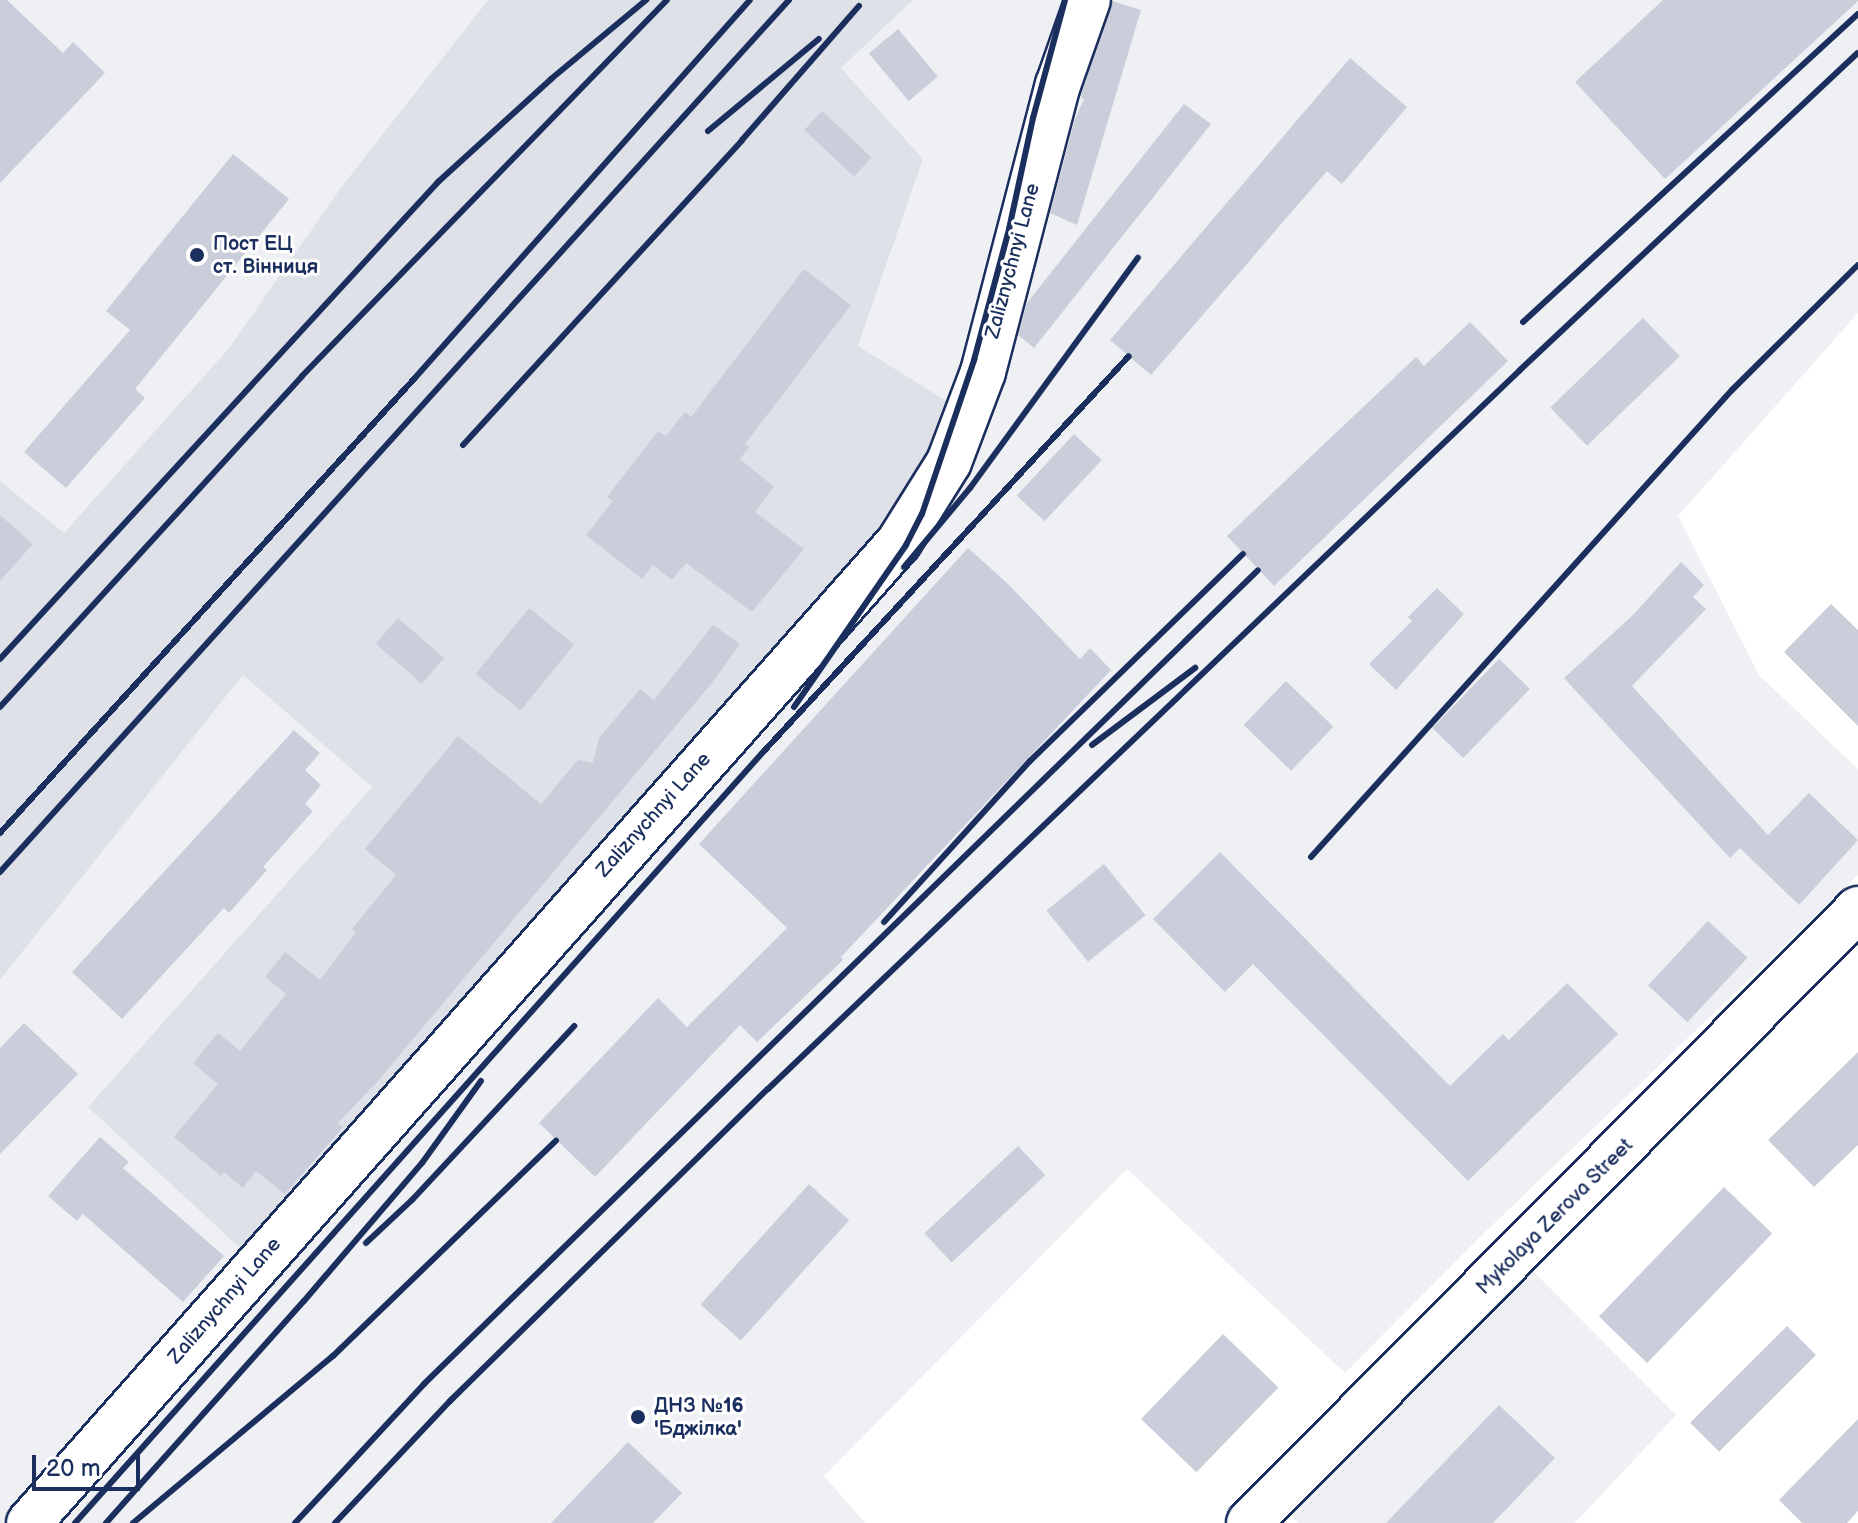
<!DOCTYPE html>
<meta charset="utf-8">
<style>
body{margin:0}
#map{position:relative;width:1858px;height:1523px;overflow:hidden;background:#fff;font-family:"Balsamiq Sans",sans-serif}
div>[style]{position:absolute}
.built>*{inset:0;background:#eff0f4}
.green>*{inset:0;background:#dee1e7}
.building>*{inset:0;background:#caceda;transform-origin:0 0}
.roads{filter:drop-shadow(2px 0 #1b2f5e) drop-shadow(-2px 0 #1b2f5e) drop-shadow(0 2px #1b2f5e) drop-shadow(0 -2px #1b2f5e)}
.minor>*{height:44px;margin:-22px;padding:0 22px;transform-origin:22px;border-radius:22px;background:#fff}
.rail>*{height:6px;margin:-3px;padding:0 3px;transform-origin:3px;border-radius:3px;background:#1b2f5e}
.dots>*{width:22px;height:22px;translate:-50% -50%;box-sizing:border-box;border:4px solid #fff;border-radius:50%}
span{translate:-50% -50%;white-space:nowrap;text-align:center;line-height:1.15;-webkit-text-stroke:6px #fff;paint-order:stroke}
.poi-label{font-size:20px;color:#1b2f5e;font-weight:700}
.left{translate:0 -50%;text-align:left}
.street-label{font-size:20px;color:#1b2f5e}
.scale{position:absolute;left:32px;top:1455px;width:108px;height:36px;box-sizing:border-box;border:4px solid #1b2f5e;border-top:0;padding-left:10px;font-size:24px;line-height:28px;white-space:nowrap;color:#1b2f5e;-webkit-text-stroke:6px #fff;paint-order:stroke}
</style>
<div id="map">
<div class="built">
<div style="clip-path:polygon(0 0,488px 0,342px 186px,229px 348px,65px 532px,0 617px)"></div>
<div style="clip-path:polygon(913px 0,1858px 0,1858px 313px,1678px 516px,1759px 675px,1858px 769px,1858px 875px,1480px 1237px,1345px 1373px,1127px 1169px,824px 1476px,865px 1523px,0 1523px,0 980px,243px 675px,372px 787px,88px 1107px,858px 346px,923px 159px,841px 68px)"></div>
<div style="clip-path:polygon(1528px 1266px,1676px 1415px,1575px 1523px,1299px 1523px,1285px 1510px)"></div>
</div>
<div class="green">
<div style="clip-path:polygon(488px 0,913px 0,841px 68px,923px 159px,858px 346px,967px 414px,944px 470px,257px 1264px,88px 1107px,372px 787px,243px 675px,0 980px,0 481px,64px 533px,229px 348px,342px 186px)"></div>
</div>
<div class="building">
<div style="clip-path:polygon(0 0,7px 0,63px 53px,73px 42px,105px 73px,0 183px)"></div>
<div style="clip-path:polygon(1663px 0,1858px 0,1858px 1px,1665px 179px,1575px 82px)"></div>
<div style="clip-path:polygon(1112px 1px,1141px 10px,1077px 225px,1050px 213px,1075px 119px,1084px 99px,1081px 98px,1082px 92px)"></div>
<div style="left:898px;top:29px;width:62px;height:38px;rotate:50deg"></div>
<div style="clip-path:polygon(1350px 58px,1407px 107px,1342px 184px,1327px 171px,1151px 375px,1110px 340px)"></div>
<div style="clip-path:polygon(1184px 104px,1211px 124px,1034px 348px,1018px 335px,1027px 303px)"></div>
<div style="left:822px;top:111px;width:68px;height:26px;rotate:43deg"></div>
<div style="clip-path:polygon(233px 154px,289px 199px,135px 389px,145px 398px,66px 488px,24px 452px,130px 330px,106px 311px)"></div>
<div style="clip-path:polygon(804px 269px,851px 305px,745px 444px,749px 447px,740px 459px,774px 487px,755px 512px,804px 549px,752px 612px,686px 563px,672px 580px,653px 565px,642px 579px,586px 535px,613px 501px,607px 497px,658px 431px,666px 436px,685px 412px,691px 417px)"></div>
<div style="left:1643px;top:318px;width:53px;height:129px;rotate:46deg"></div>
<div style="clip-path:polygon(1470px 322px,1508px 361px,1274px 586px,1227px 536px,1416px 357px,1424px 366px)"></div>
<div style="left:1074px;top:434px;width:38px;height:84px;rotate:43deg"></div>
<div style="clip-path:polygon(0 515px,33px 544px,0 581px)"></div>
<div style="clip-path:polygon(968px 548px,1007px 583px,1080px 659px,1090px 648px,1111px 670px,841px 957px,843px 960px,757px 1042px,740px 1025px,595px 1177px,539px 1123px,658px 998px,687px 1027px,787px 928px,699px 844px)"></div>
<div style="clip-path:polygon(1681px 562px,1704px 585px,1693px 597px,1706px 609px,1632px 686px,1768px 835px,1809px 793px,1858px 840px,1799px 905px,1740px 848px,1730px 858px,1564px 678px,1633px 615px)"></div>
<div style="clip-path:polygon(1437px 588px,1464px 614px,1396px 690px,1369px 664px,1412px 621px,1408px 617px)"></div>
<div style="clip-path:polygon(1831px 604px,1858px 630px,1858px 726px,1784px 652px)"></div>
<div style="left:529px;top:608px;width:58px;height:85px;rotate:39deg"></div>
<div style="left:398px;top:618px;width:61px;height:34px;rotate:41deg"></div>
<div style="clip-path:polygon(713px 625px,740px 644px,711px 684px,377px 1082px,338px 1123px,343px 1127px,285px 1194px,256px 1171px,243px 1188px,224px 1172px,221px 1176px,174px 1137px,218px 1084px,193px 1063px,218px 1033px,240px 1051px,286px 994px,265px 977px,285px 952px,320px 980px,356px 932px,352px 929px,396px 875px,365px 849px,458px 736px,541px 804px,578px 760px,593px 763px,599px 738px,640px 689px,654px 700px)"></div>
<div style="left:1499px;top:659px;width:43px;height:96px;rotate:44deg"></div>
<div style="left:1286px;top:681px;width:66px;height:61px;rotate:44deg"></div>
<div style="clip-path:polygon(294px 730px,320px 753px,305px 770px,321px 785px,305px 804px,313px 811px,263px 867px,267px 870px,229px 913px,224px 908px,122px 1019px,72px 972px)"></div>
<div style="clip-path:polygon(1220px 852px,1450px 1086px,1503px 1034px,1509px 1040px,1567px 983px,1618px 1034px,1468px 1181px,1253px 964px,1225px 992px,1153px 919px)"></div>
<div style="left:1104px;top:864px;width:66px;height:74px;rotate:51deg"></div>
<div style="left:1708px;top:921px;width:54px;height:88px;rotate:43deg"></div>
<div style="clip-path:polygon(24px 1023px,78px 1074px,0 1154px,0 1048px)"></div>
<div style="clip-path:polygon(1858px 1052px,1858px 1145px,1814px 1187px,1768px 1140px)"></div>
<div style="clip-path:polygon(100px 1137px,129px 1162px,123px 1168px,224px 1256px,183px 1302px,83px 1214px,77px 1221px,48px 1196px)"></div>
<div style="left:1018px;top:1146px;width:40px;height:128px;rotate:47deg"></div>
<div style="left:809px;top:1184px;width:54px;height:162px;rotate:42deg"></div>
<div style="left:1724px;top:1187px;width:67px;height:180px;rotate:44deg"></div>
<div style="left:1787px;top:1326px;width:41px;height:137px;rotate:45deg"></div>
<div style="left:1223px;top:1334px;width:77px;height:118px;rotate:44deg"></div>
<div style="clip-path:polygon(1499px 1405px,1555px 1458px,1493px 1523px,1386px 1523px)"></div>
<div style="clip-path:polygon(1858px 1419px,1858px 1511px,1847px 1523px,1802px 1523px,1779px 1500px)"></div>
<div style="clip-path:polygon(628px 1442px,682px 1493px,653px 1523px,551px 1523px)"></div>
</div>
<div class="roads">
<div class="minor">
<div style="left:29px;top:1523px;width:1311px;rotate:-48.43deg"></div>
<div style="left:899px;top:542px;width:94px;rotate:-58deg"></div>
<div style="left:949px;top:462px;width:96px;rotate:-69.3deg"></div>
<div style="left:983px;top:372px;width:297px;rotate:-75.4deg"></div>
<div style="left:1058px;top:85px;width:90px;rotate:-70.6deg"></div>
<div style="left:1249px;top:1523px;width:865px;rotate:-45.23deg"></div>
</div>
</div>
<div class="rail">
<div style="left:708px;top:131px;width:144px;rotate:-39.7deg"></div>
<div style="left:1523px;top:322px;width:455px;rotate:-42.6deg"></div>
<div style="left:463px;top:445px;width:413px;rotate:-47.5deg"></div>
<div style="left:742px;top:140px;width:178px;rotate:-48.9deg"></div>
<div style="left:904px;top:567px;width:103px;rotate:-50.1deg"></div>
<div style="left:970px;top:488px;width:285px;rotate:-53.9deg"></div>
<div style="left:0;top:659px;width:648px;rotate:-47.44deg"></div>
<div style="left:438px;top:182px;width:153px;rotate:-42.3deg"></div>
<div style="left:551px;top:79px;width:124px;rotate:-39.7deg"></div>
<div style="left:0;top:707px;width:448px;rotate:-47.6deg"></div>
<div style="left:302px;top:376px;width:524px;rotate:-45.85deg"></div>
<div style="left:794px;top:707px;width:197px;rotate:-55.3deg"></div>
<div style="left:906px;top:545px;width:35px;rotate:-63deg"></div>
<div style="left:922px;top:514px;width:163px;rotate:-71.3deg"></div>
<div style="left:974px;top:360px;width:136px;rotate:-75deg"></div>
<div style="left:1009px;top:229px;width:114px;rotate:-77.8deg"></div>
<div style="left:1033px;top:118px;width:122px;rotate:-74.8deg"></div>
<div style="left:1092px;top:745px;width:129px;rotate:-36.8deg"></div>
<div style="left:0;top:833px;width:614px;rotate:-47.64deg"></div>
<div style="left:414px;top:379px;width:506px;rotate:-48.44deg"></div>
<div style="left:1311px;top:857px;width:629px;rotate:-47.97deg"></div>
<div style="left:1732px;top:390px;width:177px;rotate:-44.8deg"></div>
<div style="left:0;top:872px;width:1176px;rotate:-47.86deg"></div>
<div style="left:884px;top:922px;width:217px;rotate:-47.8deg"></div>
<div style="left:1030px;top:761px;width:297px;rotate:-44.2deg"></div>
<div style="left:366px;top:1243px;width:63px;rotate:-43.1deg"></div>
<div style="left:412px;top:1200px;width:238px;rotate:-47deg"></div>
<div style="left:75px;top:1523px;width:1036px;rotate:-48.25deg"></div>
<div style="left:765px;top:750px;width:536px;rotate:-47.27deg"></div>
<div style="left:106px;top:1523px;width:297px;rotate:-48.3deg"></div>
<div style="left:304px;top:1301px;width:182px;rotate:-49.5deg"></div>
<div style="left:422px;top:1163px;width:101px;rotate:-54.3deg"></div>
<div style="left:133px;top:1523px;width:261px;rotate:-39.9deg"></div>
<div style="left:333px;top:1356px;width:310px;rotate:-44deg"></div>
<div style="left:295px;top:1523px;width:190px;rotate:-47.1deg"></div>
<div style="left:424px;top:1384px;width:1165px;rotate:-44.3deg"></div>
<div style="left:335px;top:1523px;width:168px;rotate:-46.7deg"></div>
<div style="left:450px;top:1401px;width:445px;rotate:-44.5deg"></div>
<div style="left:768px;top:1089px;width:1040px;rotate:-43.71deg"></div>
<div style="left:1520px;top:370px;width:463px;rotate:-43.2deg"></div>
</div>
<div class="dots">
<div style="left:197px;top:255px;background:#1b2f5e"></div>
<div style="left:638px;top:1417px;background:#1b2f5e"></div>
</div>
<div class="poi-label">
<span class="left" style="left:213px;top:256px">Пост ЕЦ<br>ст. Вінниця</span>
<span class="left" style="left:654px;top:1418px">ДНЗ №16<br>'Бджілка'</span>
</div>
<div class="street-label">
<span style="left:1013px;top:261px;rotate:-75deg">Zaliznychnyi Lane</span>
<span style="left:654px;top:815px;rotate:-48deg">Zaliznychnyi Lane</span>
<span style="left:1555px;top:1217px;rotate:-45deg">Mykolaya Zerova Street</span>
<span style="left:225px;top:1301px;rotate:-49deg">Zaliznychnyi Lane</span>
</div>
<div class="scale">20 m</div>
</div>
